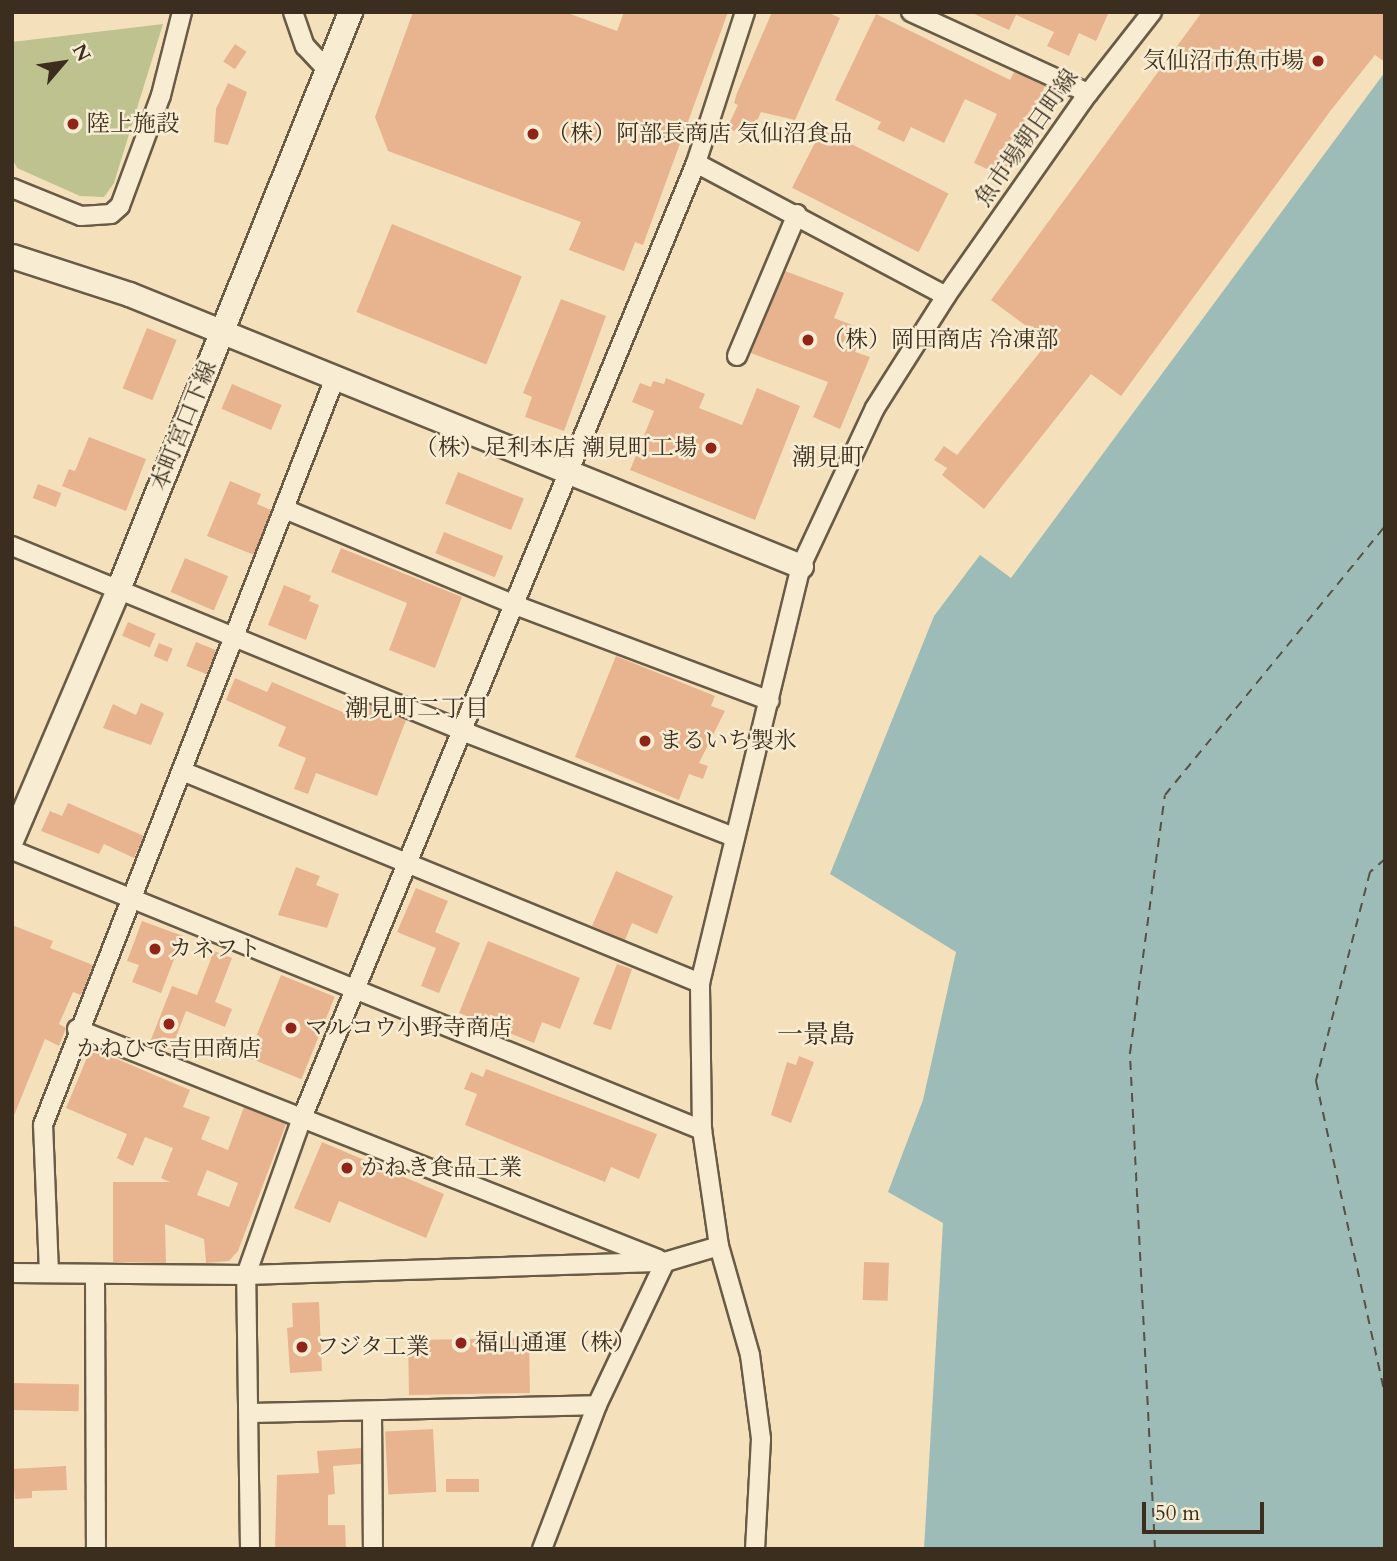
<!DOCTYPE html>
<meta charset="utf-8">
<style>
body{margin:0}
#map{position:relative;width:1397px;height:1561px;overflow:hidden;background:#f4e1bc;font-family:Cardo,"Noto Serif JP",serif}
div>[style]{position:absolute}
.green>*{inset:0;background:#bec28f}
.water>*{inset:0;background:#9dbcb7}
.ferry>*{height:2px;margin-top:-1px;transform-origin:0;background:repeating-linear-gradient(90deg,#545244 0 9px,transparent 0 16px)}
.building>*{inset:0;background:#e8b48f;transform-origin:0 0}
.roads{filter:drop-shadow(2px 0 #695b46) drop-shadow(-2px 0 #695b46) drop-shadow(0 2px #695b46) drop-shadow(0 -2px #695b46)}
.minor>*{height:18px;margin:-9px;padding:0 9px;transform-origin:9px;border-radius:9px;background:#f8ecd3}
.tertiary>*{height:23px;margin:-11.5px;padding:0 11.5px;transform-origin:11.5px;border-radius:11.5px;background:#f8ecd3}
.dots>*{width:19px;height:19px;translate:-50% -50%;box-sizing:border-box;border:4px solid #f8ecd3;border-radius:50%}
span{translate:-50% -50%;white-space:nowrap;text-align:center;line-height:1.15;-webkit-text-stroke:5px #f8ecd3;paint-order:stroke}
.poi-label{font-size:23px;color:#3b2e1e}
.right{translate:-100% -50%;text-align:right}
.left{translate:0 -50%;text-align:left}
.street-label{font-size:23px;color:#3b2e1e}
.neighbourhood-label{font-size:24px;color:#3b2e1e}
.quarter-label{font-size:26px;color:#3b2e1e}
.frame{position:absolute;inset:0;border:14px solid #3b2e1e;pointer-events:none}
.north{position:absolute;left:28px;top:28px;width:70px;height:70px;-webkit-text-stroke:5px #f8ecd3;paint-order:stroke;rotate:61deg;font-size:19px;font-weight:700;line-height:28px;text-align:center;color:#3b2e1e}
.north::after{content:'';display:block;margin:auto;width:24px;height:32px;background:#3b2e1e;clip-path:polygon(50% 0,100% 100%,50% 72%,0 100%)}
.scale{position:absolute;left:1142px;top:1502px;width:122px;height:32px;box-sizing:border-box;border:4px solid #3b2e1e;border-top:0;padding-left:9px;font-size:21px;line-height:24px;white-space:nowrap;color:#3b2e1e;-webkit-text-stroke:5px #f8ecd3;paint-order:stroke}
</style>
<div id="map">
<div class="green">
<div style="clip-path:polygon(163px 24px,114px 183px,104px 197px,80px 196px,17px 168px,12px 158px,12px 42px)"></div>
</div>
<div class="water">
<div style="clip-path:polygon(1385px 72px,1385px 1549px,924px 1549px,943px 1223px,888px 1192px,923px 1100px,956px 952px,830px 874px,934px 616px,980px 555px,1011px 578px)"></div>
</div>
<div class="ferry">
<div style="left:1385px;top:859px;width:20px;rotate:139deg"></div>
<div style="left:1370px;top:872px;width:216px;rotate:104.5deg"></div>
<div style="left:1316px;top:1081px;width:322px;rotate:77.6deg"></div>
<div style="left:1155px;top:1549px;width:497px;rotate:-92.9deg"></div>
<div style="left:1130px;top:1053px;width:260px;rotate:-82.3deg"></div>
<div style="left:1165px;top:795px;width:348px;rotate:-50.7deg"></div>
</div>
<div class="building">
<div style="clip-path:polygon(413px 12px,565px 12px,617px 31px,624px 12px,728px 12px,643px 245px,635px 242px,624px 271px,569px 250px,581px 222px,388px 151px,375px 117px)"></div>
<div style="clip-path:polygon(772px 12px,827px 12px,840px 18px,795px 120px,761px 112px,749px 138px,727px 128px,738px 105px,734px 103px,737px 93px)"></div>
<div style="clip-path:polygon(970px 12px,1109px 12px,1096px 41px,1079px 33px,1069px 56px,1047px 46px,1054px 32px,1016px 15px,1009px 30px)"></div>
<div style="clip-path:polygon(1202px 12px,1385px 12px,1385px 62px,1375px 55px,1331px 110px,1121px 396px,1091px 374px,984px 509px,942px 475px,947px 468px,934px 460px,944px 446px,957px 455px,1048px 342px,991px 300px)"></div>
<div style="clip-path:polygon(876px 14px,1010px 80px,1014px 72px,1045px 86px,1002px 176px,974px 163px,997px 114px,965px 99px,944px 143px,911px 127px,904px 142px,877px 129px,881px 122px,835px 100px)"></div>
<div style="left:235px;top:44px;width:14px;height:21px;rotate:34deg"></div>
<div style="clip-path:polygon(228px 83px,247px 92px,228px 145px,214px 142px,216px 109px)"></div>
<div style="left:822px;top:129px;width:142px;height:66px;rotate:27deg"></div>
<div style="left:392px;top:224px;width:140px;height:95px;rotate:22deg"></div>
<div style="clip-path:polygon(785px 271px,844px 293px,834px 318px,863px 329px,855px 352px,870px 357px,840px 429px,813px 417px,828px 382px,751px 353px)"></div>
<div style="clip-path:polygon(561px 299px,606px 316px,564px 431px,525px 417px,532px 397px,523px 393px)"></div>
<div style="left:147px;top:328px;width:32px;height:65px;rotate:22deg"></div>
<div style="clip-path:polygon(666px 378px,705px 394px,699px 408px,742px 425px,757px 388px,800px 406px,755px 520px,630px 470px,654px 411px,632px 402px,640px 383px,651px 387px,653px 381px,664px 384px)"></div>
<div style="left:232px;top:384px;width:54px;height:27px;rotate:23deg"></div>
<div style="clip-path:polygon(89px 437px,146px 459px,126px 511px,62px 486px,69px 469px,75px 471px)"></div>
<div style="left:458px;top:472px;width:71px;height:34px;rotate:22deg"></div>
<div style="clip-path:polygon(230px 481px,261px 494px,257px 504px,271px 510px,254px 555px,207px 536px)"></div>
<div style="left:38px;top:484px;width:25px;height:15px;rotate:21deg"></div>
<div style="left:444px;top:532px;width:64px;height:23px;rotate:22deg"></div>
<div style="clip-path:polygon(341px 548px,462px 597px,435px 668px,389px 650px,407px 603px,331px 572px)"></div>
<div style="left:185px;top:558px;width:47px;height:37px;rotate:23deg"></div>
<div style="clip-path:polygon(284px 585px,311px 596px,309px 601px,319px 605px,306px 640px,268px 625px)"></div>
<div style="left:128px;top:622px;width:30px;height:15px;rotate:23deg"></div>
<div style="left:196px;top:642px;width:22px;height:26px;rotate:22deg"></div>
<div style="left:159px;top:643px;width:15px;height:14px;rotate:23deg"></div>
<div style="clip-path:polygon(616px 656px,715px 696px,711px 706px,725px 711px,699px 763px,708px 766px,703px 779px,689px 774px,679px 800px,575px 757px)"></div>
<div style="clip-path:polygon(235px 678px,267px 692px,272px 682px,347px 714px,353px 699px,406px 720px,377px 796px,316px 773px,308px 794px,294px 789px,306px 758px,278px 746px,286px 727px,226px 700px)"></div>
<div style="clip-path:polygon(141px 703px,164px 713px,151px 745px,103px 728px,113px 704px,136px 715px)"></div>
<div style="clip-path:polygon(68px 803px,144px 836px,134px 858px,104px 844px,99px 854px,41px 831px,50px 811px,62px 816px)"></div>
<div style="clip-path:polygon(296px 867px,320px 876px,316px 885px,339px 894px,327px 928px,278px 915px)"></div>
<div style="clip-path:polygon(616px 871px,673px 896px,657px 934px,632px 923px,625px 940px,592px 926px)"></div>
<div style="clip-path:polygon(416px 888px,448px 901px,435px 932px,460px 943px,439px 993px,421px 986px,436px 948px,397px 932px)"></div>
<div style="clip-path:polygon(142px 921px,183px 936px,161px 993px,132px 982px,139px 965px,127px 961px)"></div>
<div style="clip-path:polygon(12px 925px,53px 941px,50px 948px,93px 965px,81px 995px,73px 992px,59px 1024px,66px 1028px,59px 1046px,45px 1039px,13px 1118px)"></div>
<div style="clip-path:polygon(488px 941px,580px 978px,560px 1029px,542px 1022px,534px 1043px,459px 1013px)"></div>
<div style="clip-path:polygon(214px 951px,232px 958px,215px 1002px,232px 1009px,225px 1027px,186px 1011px,171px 1050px,150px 1042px,172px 986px,197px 995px)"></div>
<div style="clip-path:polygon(617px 964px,632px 969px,611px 1030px,593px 1024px)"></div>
<div style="left:281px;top:975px;width:58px;height:89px;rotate:22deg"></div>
<div style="clip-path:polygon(evenodd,91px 1048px,190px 1090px,183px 1107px,210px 1117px,201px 1139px,228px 1150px,244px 1107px,286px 1124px,238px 1251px,229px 1261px,206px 1263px,204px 1239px,165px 1224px,166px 1263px,113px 1262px,113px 1182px,170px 1182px,161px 1178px,173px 1148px,145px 1137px,133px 1166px,117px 1158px,127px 1134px,66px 1108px,91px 1048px,207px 1170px,238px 1183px,229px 1207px,197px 1195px,207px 1170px)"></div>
<div style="clip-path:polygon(799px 1056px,814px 1062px,791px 1123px,771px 1115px,787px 1062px,796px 1065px)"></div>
<div style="clip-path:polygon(486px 1069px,657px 1134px,639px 1179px,611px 1167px,605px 1182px,465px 1125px,477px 1094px,464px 1089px,471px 1072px,483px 1077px)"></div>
<div style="clip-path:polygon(322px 1142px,444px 1194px,426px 1238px,339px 1201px,330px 1223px,294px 1208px)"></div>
<div style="left:864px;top:1262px;width:25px;height:38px;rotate:2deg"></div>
<div style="clip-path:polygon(319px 1302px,322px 1371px,290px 1373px,287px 1328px,293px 1327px,292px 1303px)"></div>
<div style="left:529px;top:1338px;width:55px;height:121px;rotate:89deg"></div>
<div style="left:12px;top:1383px;width:67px;height:27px;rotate:1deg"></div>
<div style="left:433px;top:1429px;width:63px;height:48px;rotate:87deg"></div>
<div style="clip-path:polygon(361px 1448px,361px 1464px,333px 1466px,335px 1494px,328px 1495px,328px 1525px,345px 1525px,346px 1549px,275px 1549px,277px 1475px,319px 1473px,317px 1451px)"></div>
<div style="clip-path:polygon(66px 1466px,67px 1490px,32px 1491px,32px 1498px,15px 1499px,12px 1469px)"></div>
<div style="left:479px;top:1479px;width:13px;height:33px;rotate:90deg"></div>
</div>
<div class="roads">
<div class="minor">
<div style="left:293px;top:12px;width:36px;rotate:71deg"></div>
<div style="left:305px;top:46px;width:33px;rotate:47deg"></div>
<div style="left:911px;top:12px;width:195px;rotate:24.6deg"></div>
<div style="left:696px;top:163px;width:283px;rotate:28deg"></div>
<div style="left:12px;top:188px;width:74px;rotate:22.1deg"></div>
<div style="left:81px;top:216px;width:30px;rotate:-4deg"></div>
<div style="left:111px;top:214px;width:12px;rotate:-42deg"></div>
<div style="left:120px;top:206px;width:118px;rotate:-69.7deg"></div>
<div style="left:161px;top:95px;width:86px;rotate:-75.8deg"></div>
<div style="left:737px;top:356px;width:154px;rotate:-67.1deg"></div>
<div style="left:287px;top:510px;width:247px;rotate:22.6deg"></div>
<div style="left:515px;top:605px;width:272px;rotate:20.6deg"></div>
<div style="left:12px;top:546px;width:487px;rotate:22.3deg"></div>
<div style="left:462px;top:731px;width:292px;rotate:21.3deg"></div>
<div style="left:182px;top:771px;width:560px;rotate:22.26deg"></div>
<div style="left:12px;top:850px;width:745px;rotate:22.09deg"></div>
<div style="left:77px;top:1029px;width:625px;rotate:21.6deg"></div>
<div style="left:719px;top:1246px;width:113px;rotate:74.1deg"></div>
<div style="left:750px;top:1355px;width:85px;rotate:82.5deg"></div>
<div style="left:761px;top:1439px;width:110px;rotate:93.1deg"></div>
<div style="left:12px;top:1273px;width:234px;rotate:0.5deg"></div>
<div style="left:246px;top:1275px;width:419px;rotate:-1.8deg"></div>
<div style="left:49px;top:1273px;width:148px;rotate:-92.3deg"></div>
<div style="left:43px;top:1125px;width:802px;rotate:-68.65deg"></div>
<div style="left:95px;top:1277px;width:272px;rotate:89.8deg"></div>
<div style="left:249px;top:1413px;width:348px;rotate:-1.3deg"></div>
<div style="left:372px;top:1413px;width:136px;rotate:89.6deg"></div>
<div style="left:250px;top:1549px;width:274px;rotate:-90.8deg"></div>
<div style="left:246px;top:1275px;width:167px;rotate:-70.4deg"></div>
<div style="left:302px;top:1118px;width:1033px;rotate:-67.58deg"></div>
<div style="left:696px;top:163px;width:159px;rotate:-72deg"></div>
<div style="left:542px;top:1549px;width:154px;rotate:-69.1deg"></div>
<div style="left:597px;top:1405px;width:158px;rotate:-64.6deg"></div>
<div style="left:665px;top:1262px;width:56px;rotate:-16.5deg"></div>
<div style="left:719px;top:1246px;width:117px;rotate:-98.3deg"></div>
<div style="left:702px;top:1130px;width:147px;rotate:-90.8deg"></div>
<div style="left:700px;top:983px;width:429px;rotate:-76.4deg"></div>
<div style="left:801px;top:566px;width:174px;rotate:-64.9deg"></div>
<div style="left:875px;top:408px;width:133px;rotate:-57.6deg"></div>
<div style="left:946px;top:296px;width:239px;rotate:-55deg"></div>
<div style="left:1083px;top:100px;width:112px;rotate:-51.9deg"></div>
</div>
<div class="tertiary">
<div style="left:12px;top:256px;width:123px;rotate:18deg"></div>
<div style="left:129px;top:294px;width:725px;rotate:22.04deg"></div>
<div style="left:12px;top:838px;width:271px;rotate:-66.9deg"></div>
<div style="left:118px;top:589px;width:622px;rotate:-68.1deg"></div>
</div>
</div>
<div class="dots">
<div style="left:1318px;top:61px;background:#8f2418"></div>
<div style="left:73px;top:124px;background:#8f2418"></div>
<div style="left:533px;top:134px;background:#8f2418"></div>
<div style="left:808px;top:340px;background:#8f2418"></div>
<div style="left:711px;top:448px;background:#8f2418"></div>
<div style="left:645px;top:741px;background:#8f2418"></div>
<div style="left:155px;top:949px;background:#8f2418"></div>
<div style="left:169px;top:1024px;background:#8f2418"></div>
<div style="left:291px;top:1028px;background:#8f2418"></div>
<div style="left:347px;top:1168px;background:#8f2418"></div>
<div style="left:461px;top:1343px;background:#8f2418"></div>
<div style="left:302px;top:1347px;background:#8f2418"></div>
</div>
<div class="poi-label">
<span class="right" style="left:1304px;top:61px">気仙沼市魚市場</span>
<span class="left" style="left:87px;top:124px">陸上施設</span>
<span class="left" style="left:547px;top:134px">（株）阿部長商店 気仙沼食品</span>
<span class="left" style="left:822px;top:340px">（株）岡田商店 冷凍部</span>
<span class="right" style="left:697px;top:448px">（株）足利本店 潮見町工場</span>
<span class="left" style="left:659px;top:741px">まるいち製氷</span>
<span class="left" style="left:169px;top:949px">カネフト</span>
<span class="left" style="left:305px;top:1028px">マルコウ小野寺商店</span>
<span style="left:169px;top:1049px">かねひで吉田商店</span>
<span class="left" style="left:361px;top:1168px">かねき食品工業</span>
<span class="left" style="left:475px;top:1343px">福山通運（株）</span>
<span class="left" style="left:316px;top:1347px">フジタ工業</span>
</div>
<div class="street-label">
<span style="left:1027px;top:138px;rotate:-55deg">魚市場朝日町線</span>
<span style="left:184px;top:426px;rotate:-68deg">本町宮口下線</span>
</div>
<div class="neighbourhood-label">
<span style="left:828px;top:458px">潮見町</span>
<span style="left:417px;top:709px">潮見町二丁目</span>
</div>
<div class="quarter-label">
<span style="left:816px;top:1035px">一景島</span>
</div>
<div class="frame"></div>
<div class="north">N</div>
<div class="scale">50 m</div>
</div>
